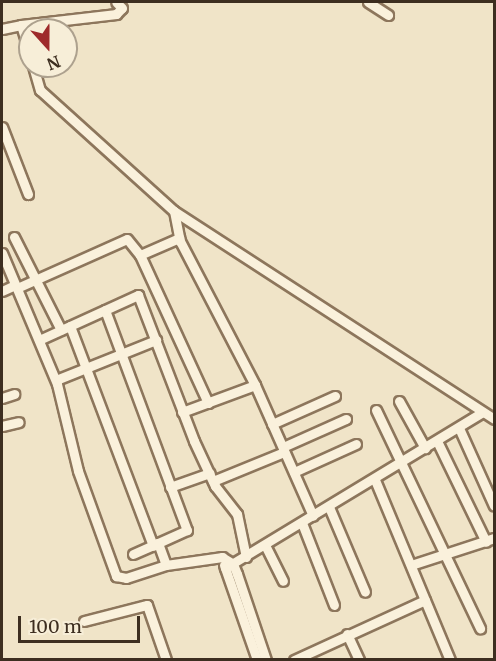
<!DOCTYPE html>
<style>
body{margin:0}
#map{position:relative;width:496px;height:661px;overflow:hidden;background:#f0e4c8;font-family:Merriweather,serif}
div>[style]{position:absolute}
.roads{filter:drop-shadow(2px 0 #8d765c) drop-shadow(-2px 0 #8d765c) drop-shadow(0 2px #8d765c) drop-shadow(0 -2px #8d765c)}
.minor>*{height:9px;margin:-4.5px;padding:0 4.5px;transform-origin:4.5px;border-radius:4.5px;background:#faf1dc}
span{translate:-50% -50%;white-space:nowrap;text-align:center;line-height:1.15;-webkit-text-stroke:6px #f7eed8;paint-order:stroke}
.frame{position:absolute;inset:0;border:3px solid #3d2e20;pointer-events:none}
.north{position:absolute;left:18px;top:18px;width:60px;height:60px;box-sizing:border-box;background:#f7eed8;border:2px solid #ada18e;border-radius:50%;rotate:159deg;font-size:16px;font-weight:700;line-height:24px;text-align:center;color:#3d2e20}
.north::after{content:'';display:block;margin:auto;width:21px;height:27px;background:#9e2a2b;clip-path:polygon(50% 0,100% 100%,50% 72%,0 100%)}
.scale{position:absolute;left:18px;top:616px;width:122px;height:27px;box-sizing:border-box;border:3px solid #3d2e20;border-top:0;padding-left:8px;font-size:18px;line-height:21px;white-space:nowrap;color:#3d2e20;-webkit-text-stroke:4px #f7eed8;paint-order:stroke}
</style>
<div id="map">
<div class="roads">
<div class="minor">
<div style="left:368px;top:2px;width:24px;rotate:33deg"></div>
<div style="left:21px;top:25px;width:96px;rotate:-6.6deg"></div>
<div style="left:116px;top:14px;width:8px;rotate:-45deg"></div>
<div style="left:122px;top:8px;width:8px;rotate:-135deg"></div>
<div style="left:2px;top:29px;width:19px;rotate:-12deg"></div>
<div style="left:21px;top:25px;width:31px;rotate:73deg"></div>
<div style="left:33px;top:66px;width:25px;rotate:74deg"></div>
<div style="left:40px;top:90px;width:181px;rotate:42.1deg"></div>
<div style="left:174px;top:211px;width:382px;rotate:33deg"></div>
<div style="left:2px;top:127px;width:72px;rotate:68.8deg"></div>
<div style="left:174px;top:211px;width:31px;rotate:79deg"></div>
<div style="left:180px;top:241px;width:162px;rotate:62.5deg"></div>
<div style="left:255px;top:385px;width:143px;rotate:66.1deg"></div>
<div style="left:14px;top:237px;width:104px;rotate:63.2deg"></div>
<div style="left:2px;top:253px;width:142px;rotate:67.2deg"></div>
<div style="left:57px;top:384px;width:89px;rotate:76.4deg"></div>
<div style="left:78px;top:471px;width:112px;rotate:70.1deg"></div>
<div style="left:116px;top:576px;width:10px;rotate:11deg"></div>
<div style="left:126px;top:578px;width:42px;rotate:-18deg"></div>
<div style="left:166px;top:565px;width:57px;rotate:-8.1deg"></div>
<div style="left:222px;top:557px;width:13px;rotate:32deg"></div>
<div style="left:233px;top:564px;width:11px;rotate:68deg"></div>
<div style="left:237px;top:574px;width:91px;rotate:71.4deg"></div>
<div style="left:140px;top:255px;width:163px;rotate:65.3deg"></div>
<div style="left:17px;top:288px;width:120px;rotate:-24deg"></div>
<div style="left:127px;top:239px;width:21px;rotate:51deg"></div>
<div style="left:140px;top:255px;width:43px;rotate:-23.6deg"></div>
<div style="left:2px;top:291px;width:14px;rotate:-25deg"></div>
<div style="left:105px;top:310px;width:235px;rotate:69.6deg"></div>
<div style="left:187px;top:530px;width:32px;rotate:156deg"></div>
<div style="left:158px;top:543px;width:23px;rotate:70deg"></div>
<div style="left:70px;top:326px;width:235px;rotate:69.3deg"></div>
<div style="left:39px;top:340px;width:109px;rotate:-24.4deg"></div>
<div style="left:138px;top:295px;width:156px;rotate:69deg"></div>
<div style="left:194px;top:441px;width:50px;rotate:65deg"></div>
<div style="left:215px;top:486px;width:36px;rotate:52deg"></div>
<div style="left:237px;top:514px;width:44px;rotate:78.2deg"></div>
<div style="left:56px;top:380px;width:108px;rotate:-21.8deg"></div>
<div style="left:2px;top:398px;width:13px;rotate:-18deg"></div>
<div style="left:399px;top:401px;width:54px;rotate:61deg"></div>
<div style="left:376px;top:410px;width:242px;rotate:64.5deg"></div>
<div style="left:182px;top:412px;width:78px;rotate:-20.3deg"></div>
<div style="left:272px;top:424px;width:69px;rotate:-24deg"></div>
<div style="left:2px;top:426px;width:17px;rotate:-13deg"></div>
<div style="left:459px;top:428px;width:85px;rotate:65.8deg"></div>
<div style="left:437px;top:441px;width:112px;rotate:64.1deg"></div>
<div style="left:283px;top:447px;width:69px;rotate:-24deg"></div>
<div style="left:294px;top:472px;width:68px;rotate:-24.3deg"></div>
<div style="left:375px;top:480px;width:195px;rotate:67.4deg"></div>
<div style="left:213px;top:481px;width:77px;rotate:-22.2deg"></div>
<div style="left:170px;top:487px;width:42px;rotate:-19.3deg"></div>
<div style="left:329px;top:507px;width:92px;rotate:67deg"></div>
<div style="left:302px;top:523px;width:88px;rotate:68.7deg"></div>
<div style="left:265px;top:545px;width:40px;rotate:63.4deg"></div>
<div style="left:133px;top:554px;width:27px;rotate:-24deg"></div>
<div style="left:224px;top:565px;width:101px;rotate:70.8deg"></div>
<div style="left:411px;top:565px;width:87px;rotate:-18deg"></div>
<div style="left:225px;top:568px;width:301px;rotate:-31.2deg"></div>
<div style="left:84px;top:621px;width:65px;rotate:-14.3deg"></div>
<div style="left:147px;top:605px;width:58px;rotate:70.9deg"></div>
<div style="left:347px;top:634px;width:29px;rotate:65deg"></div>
<div style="left:294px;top:660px;width:144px;rotate:-24.6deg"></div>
</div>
</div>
<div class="frame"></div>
<div class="north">N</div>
<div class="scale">100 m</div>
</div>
